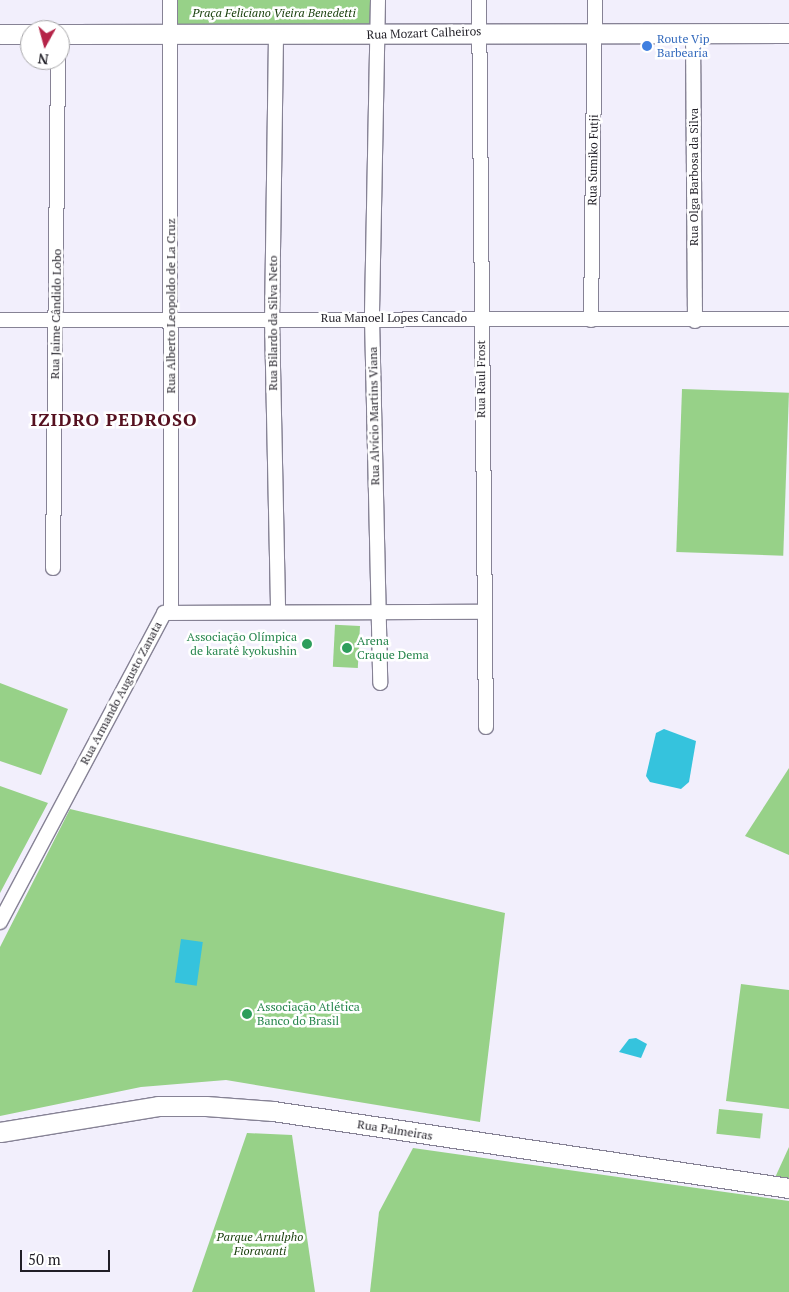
<!DOCTYPE html>
<meta charset="utf-8">
<style>
body{margin:0}
#map{position:relative;width:789px;height:1292px;overflow:hidden;background:#f2effc;font-family:"PT Serif",serif}
div>[style]{position:absolute}
.green>*{inset:0;background:#97d188;transform-origin:0 0}
.water>*{inset:0;background:#35c3dd;transform-origin:0 0}
.roads{filter:drop-shadow(1px 0 #868295) drop-shadow(-1px 0 #868295) drop-shadow(0 1px #868295) drop-shadow(0 -1px #868295)}
.street>*{height:14px;margin:-7px;padding:0 7px;transform-origin:7px;border-radius:7px;background:#fff}
.secondary>*{height:19px;margin:-9.5px;padding:0 9.5px;transform-origin:9.5px;border-radius:9.5px;background:#fff}
.dots>*{width:14px;height:14px;translate:-50% -50%;box-sizing:border-box;border:2px solid #fff;border-radius:50%}
span{translate:-50% -50%;white-space:nowrap;text-align:center;line-height:1.15;-webkit-text-stroke:5px #fff;paint-order:stroke}
.park-label{font-size:12px;color:#163d09;font-style:italic}
.street-label{font-size:12px;color:#201e26}
.shop-label{font-size:12px;color:#366cbe}
.left{translate:0 -50%;text-align:left}
.leisure-label{font-size:12px;color:#27864d}
.right{translate:-100% -50%;text-align:right}
.district-label{font-size:18px;color:#55101f;font-weight:700;letter-spacing:1px}
.north{position:absolute;left:20px;top:20px;width:50px;height:50px;box-sizing:border-box;background:#fff;border:1px solid #a6a5a8;border-radius:50%;rotate:187deg;font-size:14px;font-weight:700;line-height:20px;text-align:center;color:#201e26}
.north::after{content:'';display:block;margin:auto;width:18px;height:22px;background:#b52448;clip-path:polygon(50% 0,100% 100%,50% 72%,0 100%)}
.scale{position:absolute;left:20px;top:1250px;width:90px;height:22px;box-sizing:border-box;border:2px solid #201e26;border-top:0;padding-left:6px;font-size:15px;line-height:18px;white-space:nowrap;color:#201e26;-webkit-text-stroke:4px #fff;paint-order:stroke}
</style>
<div id="map">
<div class="green">
<div style="left:178px;top:0;width:192px;height:27px"></div>
<div style="left:682px;top:389px;width:107px;height:163px;rotate:2deg"></div>
<div style="left:360px;top:626px;width:42px;height:25px;rotate:93deg"></div>
<div style="clip-path:polygon(0 683px,68px 709px,41px 775px,0 761px)"></div>
<div style="clip-path:polygon(789px 768px,789px 855px,745px 836px)"></div>
<div style="clip-path:polygon(0 786px,48px 803px,0 893px)"></div>
<div style="clip-path:polygon(70px 809px,505px 913px,480px 1122px,226px 1080px,141px 1087px,0 1116px,0 947px)"></div>
<div style="clip-path:polygon(741px 984px,789px 990px,789px 1109px,726px 1101px)"></div>
<div style="left:719px;top:1109px;width:44px;height:25px;rotate:6deg"></div>
<div style="clip-path:polygon(247px 1133px,292px 1135px,315px 1292px,192px 1292px)"></div>
<div style="clip-path:polygon(789px 1147px,789px 1183px,773px 1182px)"></div>
<div style="clip-path:polygon(413px 1148px,789px 1201px,789px 1292px,370px 1292px,379px 1212px)"></div>
</div>
<div class="water">
<div style="clip-path:polygon(664px 729px,696px 741px,689px 782px,681px 789px,650px 782px,646px 776px,656px 733px)"></div>
<div style="left:181px;top:939px;width:22px;height:44px;rotate:8deg"></div>
<div style="clip-path:polygon(636px 1038px,647px 1044px,641px 1058px,619px 1052px,629px 1039px)"></div>
</div>
<div class="roads">
<div class="street">
<div style="left:170px;top:0;width:611px;rotate:89.91deg"></div>
<div style="left:378px;top:0;width:318px;rotate:91.1deg"></div>
<div style="left:372px;top:318px;width:365px;rotate:88.7deg"></div>
<div style="left:479px;top:0;width:727px;rotate:89.45deg"></div>
<div style="left:693px;top:33px;width:288px;rotate:89.6deg"></div>
<div style="left:276px;top:36px;width:283px;rotate:90.8deg"></div>
<div style="left:272px;top:319px;width:292px;rotate:88.8deg"></div>
<div style="left:0;top:320px;width:789px;rotate:-0.07deg"></div>
<div style="left:591px;top:320px;width:320px;rotate:-89.3deg"></div>
<div style="left:53px;top:568px;width:508px;rotate:-89.44deg"></div>
<div style="left:0;top:922px;width:350px;rotate:-62deg"></div>
<div style="left:164px;top:613px;width:318px;rotate:-0.2deg"></div>
</div>
<div class="secondary">
<div style="left:0;top:34px;width:30px"></div>
<div style="left:60px;top:34px;width:729px;rotate:-0.08deg"></div>
<div style="left:0;top:1132px;width:160px;rotate:-9.3deg"></div>
<div style="left:158px;top:1106px;width:48px"></div>
<div style="left:206px;top:1106px;width:67px;rotate:4.3deg"></div>
<div style="left:273px;top:1111px;width:522px;rotate:8.49deg"></div>
</div>
</div>
<div class="dots">
<div style="left:647px;top:46px;background:#3f7fe0"></div>
<div style="left:307px;top:644px;background:#2e9e5b"></div>
<div style="left:347px;top:648px;background:#2e9e5b"></div>
<div style="left:247px;top:1014px;background:#2e9e5b"></div>
</div>
<div class="park-label">
<span style="left:274px;top:13px">Praça Feliciano Vieira Benedetti</span>
<span style="left:260px;top:1244px">Parque Arnulpho<br>Fioravanti</span>
</div>
<div class="street-label">
<span style="left:424px;top:33px;rotate:-2deg">Rua Mozart Calheiros</span>
<span style="left:593px;top:160px;rotate:-89deg">Rua Sumiko Futji</span>
<span style="left:694px;top:177px;rotate:-90deg">Rua Olga Barbosa da Silva</span>
<span style="left:171px;top:306px;rotate:-90deg">Rua Alberto Leopoldo de La Cruz</span>
<span style="left:56px;top:314px;rotate:-89deg">Rua Jaime Cândido Lobo</span>
<span style="left:394px;top:318px">Rua Manoel Lopes Cancado</span>
<span style="left:273px;top:323px;rotate:-90deg">Rua Bilardo da Silva Neto</span>
<span style="left:481px;top:379px;rotate:-90deg">Rua Raul Frost</span>
<span style="left:374px;top:416px;rotate:-91deg">Rua Alvício Martins Viana</span>
<span style="left:121px;top:693px;rotate:-62deg">Rua Armando Augusto Zanata</span>
<span style="left:395px;top:1130px;rotate:9deg">Rua Palmeiras</span>
</div>
<div class="shop-label">
<span class="left" style="left:657px;top:46px">Route Vip<br>Barbearia</span>
</div>
<div class="leisure-label">
<span class="right" style="left:297px;top:644px">Associação Olímpica<br>de karatê kyokushin</span>
<span class="left" style="left:357px;top:648px">Arena<br>Craque Dema</span>
<span class="left" style="left:257px;top:1014px">Associação Atlética<br>Banco do Brasil</span>
</div>
<div class="district-label">
<span style="left:114px;top:419px">IZIDRO PEDROSO</span>
</div>
<div class="north">N</div>
<div class="scale">50 m</div>
</div>
